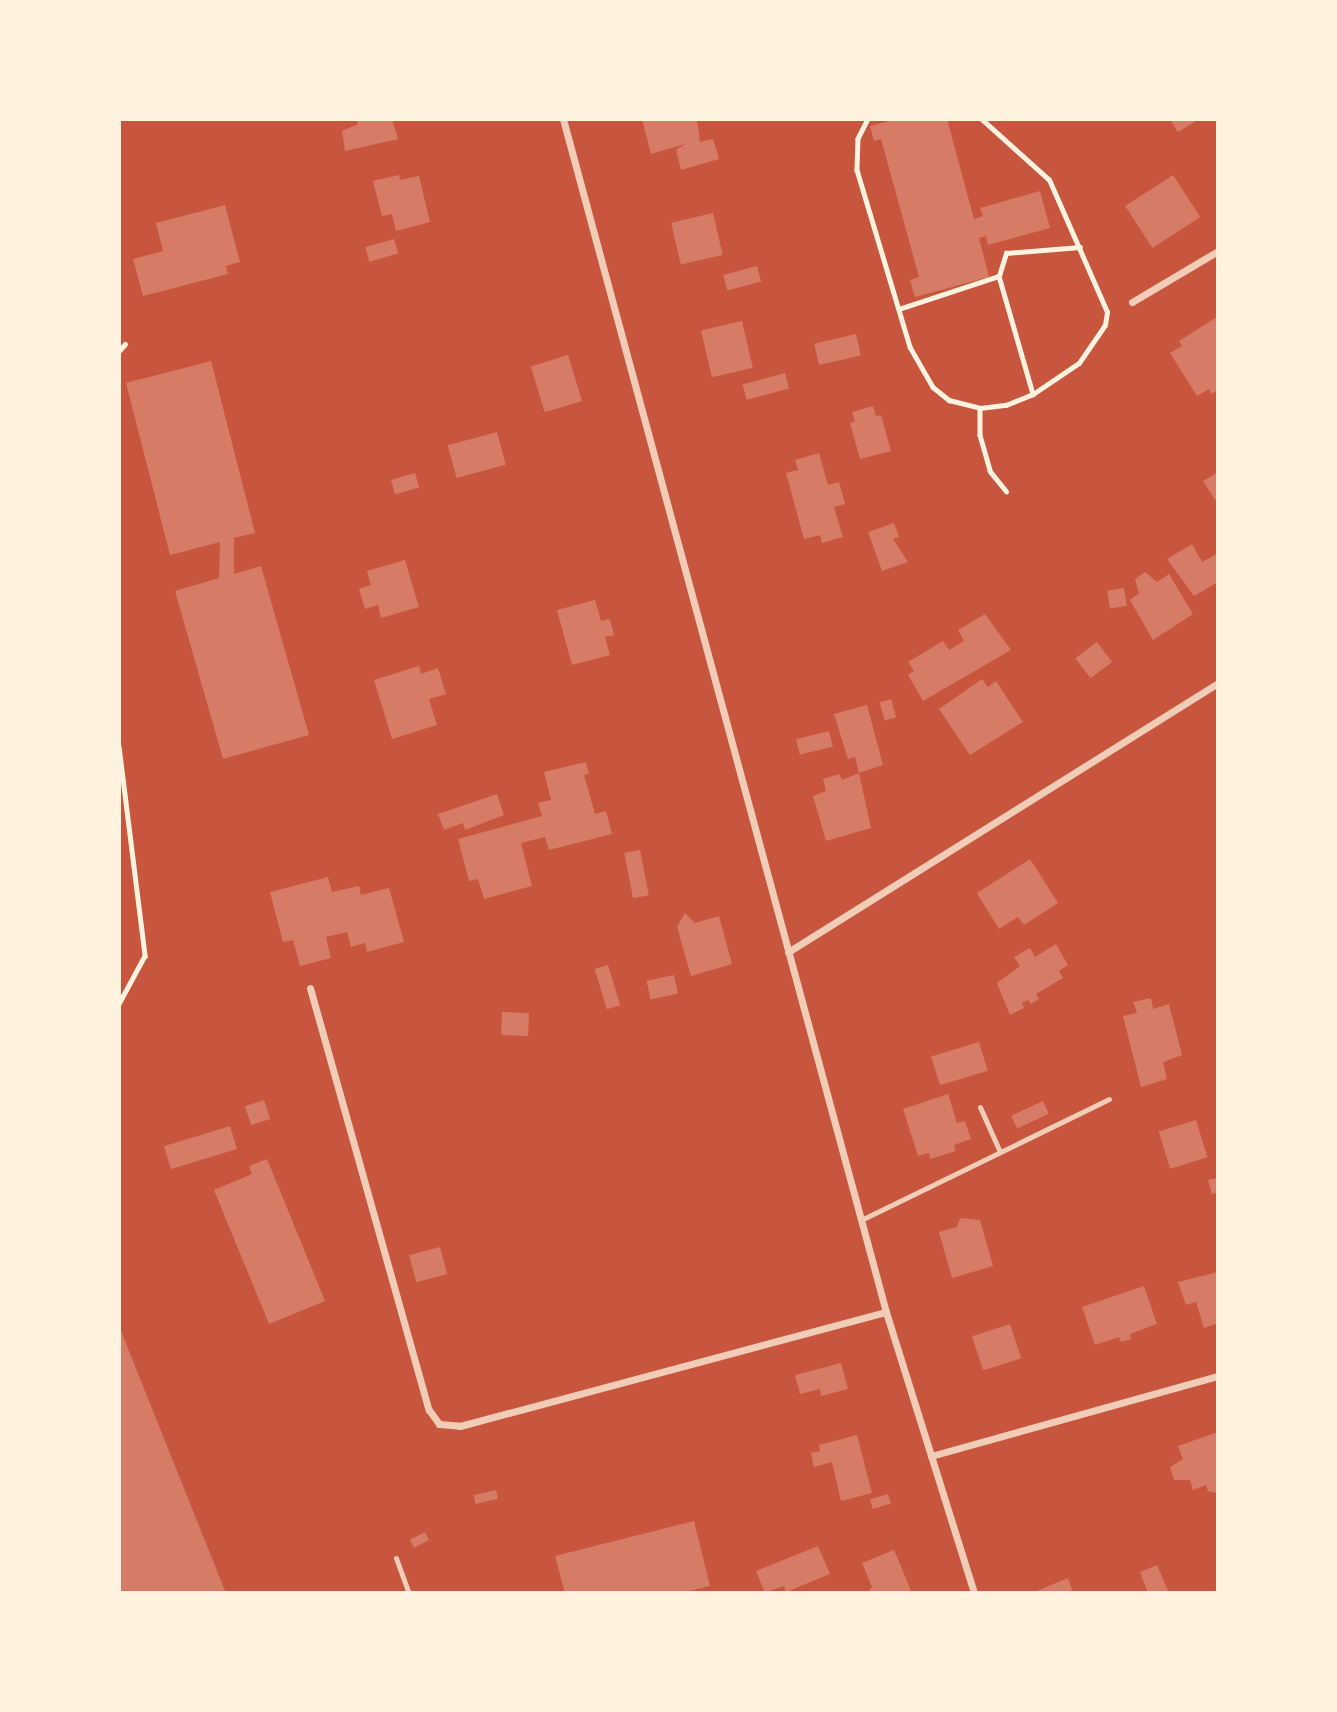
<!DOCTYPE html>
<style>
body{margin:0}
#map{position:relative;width:1337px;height:1712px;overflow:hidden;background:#c8553d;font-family:"Roboto Condensed",sans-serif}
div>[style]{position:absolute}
.building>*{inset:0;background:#d67c66;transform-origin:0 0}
.path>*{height:4.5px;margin:-2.25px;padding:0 2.25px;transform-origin:2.25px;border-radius:2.25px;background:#fff3e0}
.service>*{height:5px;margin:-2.5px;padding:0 2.5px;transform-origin:2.5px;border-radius:2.5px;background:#f1ccb7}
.minor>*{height:7px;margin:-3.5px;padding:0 3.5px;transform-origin:3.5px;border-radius:3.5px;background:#f1ccb7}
span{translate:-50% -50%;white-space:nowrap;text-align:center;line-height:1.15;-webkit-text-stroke:6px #fff3e0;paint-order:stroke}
.frame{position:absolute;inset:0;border:121px solid #fff3e0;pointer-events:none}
</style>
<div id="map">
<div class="building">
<div style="clip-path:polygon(356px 119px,392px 119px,398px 139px,345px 151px,342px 131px,358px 124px)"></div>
<div style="clip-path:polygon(642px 119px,697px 119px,700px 142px,713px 139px,719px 159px,681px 170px,676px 150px,685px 144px,651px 154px)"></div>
<div style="clip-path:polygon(897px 119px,947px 119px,974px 219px,983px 216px,980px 208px,1040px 191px,1050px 228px,988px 245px,986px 236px,979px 238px,989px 277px,915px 297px,910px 280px,919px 277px,881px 139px,874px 141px,870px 126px)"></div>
<div style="clip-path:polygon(1170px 119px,1199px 119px,1178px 132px)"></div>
<div style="clip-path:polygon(399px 175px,400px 180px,419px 176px,430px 222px,396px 231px,392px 214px,382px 216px,373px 181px)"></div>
<div style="left:1173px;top:175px;width:50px;height:57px;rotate:57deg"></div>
<div style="clip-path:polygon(225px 205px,240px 262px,226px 266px,228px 274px,143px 296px,133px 259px,163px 251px,156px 223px)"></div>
<div style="left:713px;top:213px;width:43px;height:43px;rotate:77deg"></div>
<div style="left:394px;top:239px;width:15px;height:30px;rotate:74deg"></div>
<div style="left:757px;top:266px;width:16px;height:35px;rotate:75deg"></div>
<div style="clip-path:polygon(1217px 317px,1218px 390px,1212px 394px,1209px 389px,1197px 396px,1170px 353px,1182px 346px,1179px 341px)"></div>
<div style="left:742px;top:321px;width:48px;height:42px;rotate:77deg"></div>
<div style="left:856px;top:334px;width:22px;height:43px;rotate:77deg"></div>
<div style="left:568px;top:355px;width:48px;height:39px;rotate:73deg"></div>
<div style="clip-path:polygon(211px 361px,255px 533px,234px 538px,234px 574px,261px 566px,309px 735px,223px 759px,175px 591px,219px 578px,220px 542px,170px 555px,126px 383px)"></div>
<div style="left:785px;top:373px;width:16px;height:44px;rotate:75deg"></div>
<div style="clip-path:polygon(873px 406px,876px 416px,881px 415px,891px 451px,860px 459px,850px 423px,855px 422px,852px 412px)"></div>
<div style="left:497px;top:432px;width:34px;height:51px;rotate:75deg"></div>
<div style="clip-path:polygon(819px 453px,828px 485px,839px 482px,845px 504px,834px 507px,843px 537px,822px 543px,820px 535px,804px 539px,786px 473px,798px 470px,795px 460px)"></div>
<div style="clip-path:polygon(1218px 472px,1218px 504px,1203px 481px)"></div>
<div style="left:415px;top:473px;width:15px;height:25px;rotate:74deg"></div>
<div style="clip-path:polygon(894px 523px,899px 537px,893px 539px,908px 562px,882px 571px,868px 532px)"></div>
<div style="clip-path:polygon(1192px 544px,1202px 562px,1218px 553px,1218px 582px,1194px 596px,1167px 559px)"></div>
<div style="clip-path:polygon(405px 560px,419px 607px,381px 618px,378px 605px,365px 609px,359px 589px,371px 585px,367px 571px)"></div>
<div style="clip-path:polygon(1145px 572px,1157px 582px,1169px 574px,1193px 614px,1153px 640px,1130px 600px,1139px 593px,1135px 579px)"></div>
<div style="left:1124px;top:588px;width:18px;height:17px;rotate:81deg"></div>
<div style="clip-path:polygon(595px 600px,601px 621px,610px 619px,614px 635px,605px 637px,610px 655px,572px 665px,557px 610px)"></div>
<div style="clip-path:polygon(985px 614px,1011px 650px,923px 701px,908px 675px,914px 671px,908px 662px,943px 641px,949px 650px,964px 641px,958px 630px)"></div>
<div style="left:1097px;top:642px;width:25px;height:27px;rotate:53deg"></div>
<div style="clip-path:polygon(419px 666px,421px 674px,438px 668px,446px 694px,429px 699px,437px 725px,392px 739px,374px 680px)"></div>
<div style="clip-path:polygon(982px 679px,988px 687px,996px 681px,1023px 722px,970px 755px,939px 709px)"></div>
<div style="left:891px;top:699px;width:19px;height:12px;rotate:74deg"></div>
<div style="clip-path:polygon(867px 705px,883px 765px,859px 773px,855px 757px,848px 759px,834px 714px)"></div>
<div style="left:829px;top:731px;width:16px;height:34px;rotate:76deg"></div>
<div style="clip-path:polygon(586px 762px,589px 774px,584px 775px,595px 814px,606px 811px,612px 834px,549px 850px,545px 837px,521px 843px,532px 886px,484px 899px,478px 879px,469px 881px,458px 839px,542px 816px,538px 803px,551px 800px,544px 772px)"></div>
<div style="clip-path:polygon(859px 773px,871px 828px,826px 841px,813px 796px,826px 791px,823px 779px,839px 774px,842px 780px)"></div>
<div style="clip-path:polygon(497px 794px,504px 815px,465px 830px,463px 823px,444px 830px,438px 814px)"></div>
<div style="left:640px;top:850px;width:46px;height:16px;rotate:79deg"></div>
<div style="clip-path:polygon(1030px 859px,1058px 903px,1024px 925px,1018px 917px,999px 929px,977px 893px)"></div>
<div style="clip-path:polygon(328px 877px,332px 892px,359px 886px,361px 895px,389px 888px,404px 942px,367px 952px,365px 943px,351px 947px,347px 932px,326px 937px,331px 958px,300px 966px,293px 940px,283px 942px,270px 892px)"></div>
<div style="clip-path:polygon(685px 913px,695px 923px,719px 916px,732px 964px,691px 976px,677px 927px)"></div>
<div style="clip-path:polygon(1056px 944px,1068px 965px,1059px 971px,1063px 978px,1036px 994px,1039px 999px,1031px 1004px,1028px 1000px,1022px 1003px,1024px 1008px,1010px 1015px,997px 983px,1020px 966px,1014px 957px,1030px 948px,1035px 957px)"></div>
<div style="left:608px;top:965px;width:42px;height:14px;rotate:73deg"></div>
<div style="left:674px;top:975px;width:19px;height:28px;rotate:78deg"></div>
<div style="clip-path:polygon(1151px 998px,1153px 1009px,1169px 1004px,1182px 1055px,1163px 1062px,1167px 1079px,1141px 1087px,1123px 1016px,1137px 1013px,1133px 1002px)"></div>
<div style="left:502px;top:1012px;width:27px;height:23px;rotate:2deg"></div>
<div style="left:979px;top:1042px;width:30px;height:50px;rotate:73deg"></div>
<div style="clip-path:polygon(948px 1094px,957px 1123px,965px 1121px,971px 1139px,954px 1145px,956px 1151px,930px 1159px,929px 1153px,918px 1156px,903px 1109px)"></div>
<div style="left:264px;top:1100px;width:20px;height:20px;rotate:72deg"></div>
<div style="left:1043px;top:1101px;width:14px;height:35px;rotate:65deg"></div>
<div style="left:1196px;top:1120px;width:39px;height:39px;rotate:73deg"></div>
<div style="left:230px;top:1126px;width:24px;height:69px;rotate:73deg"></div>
<div style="clip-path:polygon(267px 1159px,325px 1301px,269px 1324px,214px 1190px,252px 1174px,249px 1166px)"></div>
<div style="clip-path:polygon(1218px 1178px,1218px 1192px,1212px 1194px,1208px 1180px)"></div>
<div style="clip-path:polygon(960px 1218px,980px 1220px,993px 1266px,952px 1278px,939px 1232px,957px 1227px)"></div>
<div style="left:440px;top:1247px;width:28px;height:32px;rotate:75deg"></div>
<div style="clip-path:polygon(1218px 1272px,1218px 1323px,1204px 1328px,1196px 1302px,1186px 1305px,1178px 1282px)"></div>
<div style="clip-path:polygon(1144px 1286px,1157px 1324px,1130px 1334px,1131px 1339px,1121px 1342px,1119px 1337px,1095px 1345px,1082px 1307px)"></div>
<div style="left:1010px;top:1324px;width:36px;height:40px;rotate:72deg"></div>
<div style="clip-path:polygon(119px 1326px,226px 1593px,119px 1593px)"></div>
<div style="clip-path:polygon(841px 1363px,848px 1389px,821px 1396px,820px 1389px,800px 1394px,795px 1375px)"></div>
<div style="clip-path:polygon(1218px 1432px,1218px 1493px,1208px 1491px,1206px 1485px,1193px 1490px,1190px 1480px,1174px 1480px,1170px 1467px,1183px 1459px,1178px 1446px)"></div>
<div style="clip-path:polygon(857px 1435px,872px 1493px,841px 1501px,832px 1462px,814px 1467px,811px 1453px,820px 1451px,819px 1445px)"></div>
<div style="left:496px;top:1490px;width:9px;height:23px;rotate:77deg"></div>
<div style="left:888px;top:1494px;width:10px;height:19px;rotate:73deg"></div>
<div style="clip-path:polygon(694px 1521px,710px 1586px,681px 1593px,565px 1593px,555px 1556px)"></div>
<div style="left:425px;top:1532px;width:9px;height:17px;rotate:63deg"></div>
<div style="clip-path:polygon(818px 1546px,830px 1574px,786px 1592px,784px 1586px,765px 1593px,756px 1571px)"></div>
<div style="clip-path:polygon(894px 1550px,912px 1593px,867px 1593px,872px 1587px,862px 1563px)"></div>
<div style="clip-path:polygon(1157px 1565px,1169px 1593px,1148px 1593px,1140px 1572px)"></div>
<div style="clip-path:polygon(1068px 1578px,1073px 1593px,1032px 1593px)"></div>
</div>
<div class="path">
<div style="left:868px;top:119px;width:22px;rotate:117deg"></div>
<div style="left:858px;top:139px;width:31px;rotate:92deg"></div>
<div style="left:857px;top:170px;width:185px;rotate:73.3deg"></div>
<div style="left:910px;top:347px;width:46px;rotate:60.1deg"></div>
<div style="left:933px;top:387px;width:21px;rotate:39deg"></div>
<div style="left:949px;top:400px;width:32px;rotate:14deg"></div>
<div style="left:980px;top:408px;width:26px;rotate:-7deg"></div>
<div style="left:1006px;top:405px;width:29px;rotate:-22deg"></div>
<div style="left:1033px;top:394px;width:55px;rotate:-34deg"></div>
<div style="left:1079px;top:363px;width:46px;rotate:-55.6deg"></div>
<div style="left:1105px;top:325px;width:13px;rotate:-81deg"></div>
<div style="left:1107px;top:312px;width:144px;rotate:-113.7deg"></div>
<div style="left:1049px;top:180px;width:91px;rotate:-138.1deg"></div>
<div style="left:999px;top:276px;width:123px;rotate:73.9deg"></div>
<div style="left:899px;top:309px;width:105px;rotate:-18.3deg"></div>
<div style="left:999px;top:276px;width:24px;rotate:-73deg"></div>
<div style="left:1006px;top:253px;width:74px;rotate:-4.6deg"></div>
<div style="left:119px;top:351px;width:9px;rotate:-49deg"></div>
<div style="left:980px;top:408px;width:27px;rotate:90deg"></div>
<div style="left:980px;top:435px;width:37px;rotate:74deg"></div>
<div style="left:990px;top:471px;width:26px;rotate:51deg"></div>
<div style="left:119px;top:746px;width:212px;rotate:82.9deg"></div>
<div style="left:145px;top:956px;width:55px;rotate:118.4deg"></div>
</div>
<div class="service">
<div style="left:980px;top:1107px;width:49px;rotate:66deg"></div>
<div style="left:861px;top:1220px;width:276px;rotate:-26deg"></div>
<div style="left:396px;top:1558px;width:37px;rotate:70deg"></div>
</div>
<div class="minor">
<div style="left:563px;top:119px;width:1236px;rotate:74.85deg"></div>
<div style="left:886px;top:1312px;width:294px;rotate:72.6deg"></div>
<div style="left:1132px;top:302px;width:100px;rotate:-30.7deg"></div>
<div style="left:788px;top:952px;width:507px;rotate:-32.03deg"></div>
<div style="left:310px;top:988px;width:438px;rotate:74.3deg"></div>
<div style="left:429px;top:1410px;width:17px;rotate:54deg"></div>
<div style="left:439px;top:1424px;width:21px;rotate:5deg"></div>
<div style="left:460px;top:1426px;width:441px;rotate:-15deg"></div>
<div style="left:931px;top:1456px;width:298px;rotate:-15.6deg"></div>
</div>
<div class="frame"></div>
</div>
